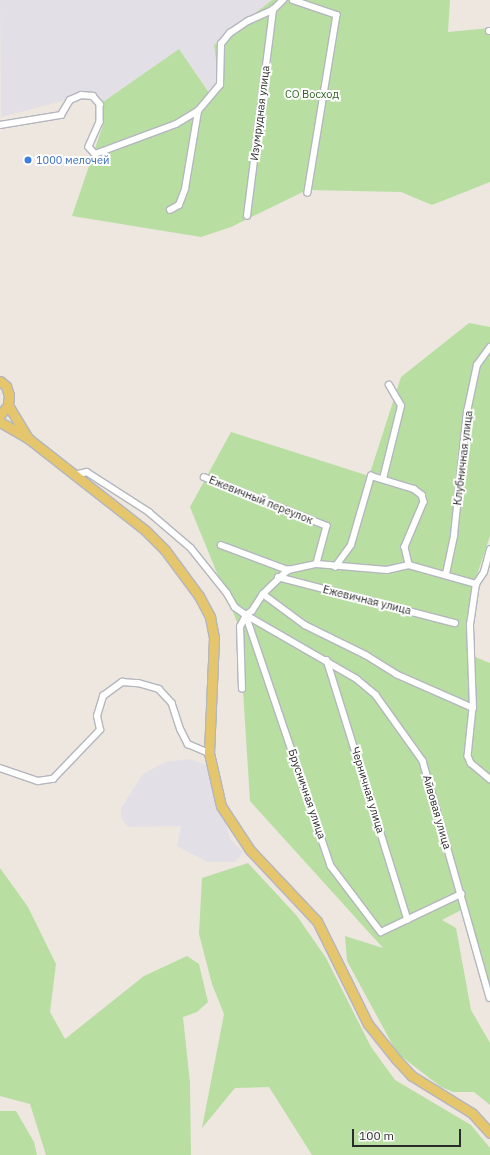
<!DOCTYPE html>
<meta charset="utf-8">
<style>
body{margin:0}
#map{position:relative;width:490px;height:1155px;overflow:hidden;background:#ede7e0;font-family:"IBM Plex Sans",sans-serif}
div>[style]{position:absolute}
.industrial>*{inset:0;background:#e2e0e6}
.green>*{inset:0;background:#b8dea2}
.roads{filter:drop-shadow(1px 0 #b4b6be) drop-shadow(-1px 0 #b4b6be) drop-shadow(0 1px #b4b6be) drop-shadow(0 -1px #b4b6be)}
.minor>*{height:5.5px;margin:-2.75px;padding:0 2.75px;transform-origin:2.75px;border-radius:2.75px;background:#fff}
.primary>*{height:9px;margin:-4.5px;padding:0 4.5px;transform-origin:4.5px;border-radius:4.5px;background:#e5c66d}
.dots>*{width:11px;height:11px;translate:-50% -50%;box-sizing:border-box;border:2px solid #fff;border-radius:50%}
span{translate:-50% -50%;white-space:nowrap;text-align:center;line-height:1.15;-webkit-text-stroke:4px #fff;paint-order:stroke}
.park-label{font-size:11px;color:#316422}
.street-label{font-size:11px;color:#2c2c2c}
.shop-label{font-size:11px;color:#366cbe}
.left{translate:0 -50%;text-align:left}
.scale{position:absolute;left:352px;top:1129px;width:109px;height:18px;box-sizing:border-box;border:2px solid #2c2c2c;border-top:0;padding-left:5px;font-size:12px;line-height:14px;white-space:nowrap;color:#2c2c2c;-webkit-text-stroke:3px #fff;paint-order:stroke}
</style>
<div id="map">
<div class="industrial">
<div style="clip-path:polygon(0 0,272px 0,214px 45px,219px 83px,211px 94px,179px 49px,103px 102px,94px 93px,1px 117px)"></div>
<div style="clip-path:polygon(190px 759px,210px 767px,230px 839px,243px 852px,235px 862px,207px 862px,177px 846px,181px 826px,128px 827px,121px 818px,121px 808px,143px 774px,166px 762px)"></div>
</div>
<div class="green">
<div style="clip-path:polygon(272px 0,450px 0,448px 32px,490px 28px,490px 182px,432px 205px,401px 192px,307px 190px,231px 227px,201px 237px,72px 216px,103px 125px,103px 102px,179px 49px,210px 94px,219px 83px,214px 45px)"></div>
<div style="clip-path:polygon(469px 323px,490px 327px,490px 536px,472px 590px,468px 654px,490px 663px,490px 987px,467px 907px,442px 920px,456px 928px,471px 1010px,490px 1043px,490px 1105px,474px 1092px,453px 1092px,441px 1087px,397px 1053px,347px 961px,345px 936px,383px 948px,250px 801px,239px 627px,190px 507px,231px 432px,369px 476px,401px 377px)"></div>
<div style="clip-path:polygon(248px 863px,297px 916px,326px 958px,371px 1047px,395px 1080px,471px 1125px,490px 1148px,490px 1155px,312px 1155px,269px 1087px,235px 1088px,202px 1128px,224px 1014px,212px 984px,199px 934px,202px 878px)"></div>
<div style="clip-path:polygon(0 868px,28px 907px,56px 964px,50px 1012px,65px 1039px,144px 976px,187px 956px,199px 964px,208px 1002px,197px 1012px,183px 1017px,190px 1083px,191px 1155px,46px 1155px,30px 1104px,0 1096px)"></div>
<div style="clip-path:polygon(0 1111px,16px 1111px,34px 1142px,37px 1155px,0 1155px)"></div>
</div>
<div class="roads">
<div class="minor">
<div style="left:293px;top:0;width:46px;rotate:18.8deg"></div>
<div style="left:337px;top:15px;width:180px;rotate:99.3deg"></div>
<div style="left:489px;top:31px;width:1px"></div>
<div style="left:0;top:125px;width:62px;rotate:-9.3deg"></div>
<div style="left:61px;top:115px;width:17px;rotate:-59deg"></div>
<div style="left:70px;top:100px;width:12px;rotate:-24deg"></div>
<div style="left:81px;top:95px;width:12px;rotate:5deg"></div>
<div style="left:93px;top:96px;width:11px;rotate:49deg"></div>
<div style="left:100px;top:104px;width:18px;rotate:90deg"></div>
<div style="left:100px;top:122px;width:27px;rotate:114deg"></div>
<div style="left:89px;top:147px;width:9px;rotate:49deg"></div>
<div style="left:95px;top:154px;width:86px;rotate:-20.3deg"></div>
<div style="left:176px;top:124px;width:26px;rotate:-31deg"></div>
<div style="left:198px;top:111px;width:34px;rotate:-50deg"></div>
<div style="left:220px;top:85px;width:41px;rotate:-88.6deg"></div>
<div style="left:221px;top:44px;width:14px;rotate:-51deg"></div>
<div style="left:230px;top:33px;width:22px;rotate:-34deg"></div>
<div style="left:248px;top:21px;width:27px;rotate:-24deg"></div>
<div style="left:273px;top:10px;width:14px;rotate:-45deg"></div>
<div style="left:170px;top:210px;width:10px;rotate:-29deg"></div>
<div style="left:179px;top:205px;width:17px;rotate:-69deg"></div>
<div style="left:185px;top:189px;width:79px;rotate:-80.5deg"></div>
<div style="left:247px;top:216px;width:208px;rotate:-82.8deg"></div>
<div style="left:74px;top:475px;width:13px;rotate:-13deg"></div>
<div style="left:87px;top:472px;width:74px;rotate:32.8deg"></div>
<div style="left:149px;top:512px;width:55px;rotate:40.6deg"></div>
<div style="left:191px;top:548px;width:58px;rotate:51.3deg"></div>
<div style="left:227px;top:593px;width:16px;rotate:60deg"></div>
<div style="left:235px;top:607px;width:14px;rotate:36deg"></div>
<div style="left:246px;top:615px;width:7px;rotate:-34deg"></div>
<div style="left:252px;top:611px;width:20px;rotate:-57deg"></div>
<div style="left:263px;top:594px;width:52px;rotate:36.4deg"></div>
<div style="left:305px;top:625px;width:68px;rotate:26.2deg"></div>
<div style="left:366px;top:655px;width:36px;rotate:32deg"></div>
<div style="left:396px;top:674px;width:84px;rotate:23.8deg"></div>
<div style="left:473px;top:708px;width:48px;rotate:95.9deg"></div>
<div style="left:468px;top:756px;width:8px;rotate:67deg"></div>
<div style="left:471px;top:763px;width:25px;rotate:40deg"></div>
<div style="left:204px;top:477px;width:132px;rotate:21.7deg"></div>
<div style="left:327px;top:526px;width:39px;rotate:105deg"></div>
<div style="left:383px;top:479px;width:75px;rotate:-76.1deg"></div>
<div style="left:401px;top:406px;width:24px;rotate:-120deg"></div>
<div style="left:221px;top:545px;width:72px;rotate:20.5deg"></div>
<div style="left:335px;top:567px;width:27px;rotate:-54deg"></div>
<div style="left:351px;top:545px;width:72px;rotate:-73.8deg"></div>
<div style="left:371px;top:476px;width:45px;rotate:16.8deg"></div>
<div style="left:414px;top:489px;width:10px;rotate:37deg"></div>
<div style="left:422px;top:495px;width:7px;rotate:74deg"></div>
<div style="left:424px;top:502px;width:49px;rotate:112.9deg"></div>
<div style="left:405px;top:547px;width:18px;rotate:77deg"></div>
<div style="left:446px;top:574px;width:40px;rotate:-78deg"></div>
<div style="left:454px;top:535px;width:124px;rotate:-84deg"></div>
<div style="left:467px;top:412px;width:48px;rotate:-78deg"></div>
<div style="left:477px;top:365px;width:22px;rotate:-54deg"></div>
<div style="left:278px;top:577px;width:183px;rotate:14.6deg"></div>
<div style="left:263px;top:594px;width:35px;rotate:-44deg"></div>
<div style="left:288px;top:570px;width:30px;rotate:-12deg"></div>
<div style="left:317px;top:564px;width:70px;rotate:4.9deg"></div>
<div style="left:387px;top:570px;width:23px;rotate:-13deg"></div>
<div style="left:409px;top:565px;width:70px;rotate:15.8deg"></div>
<div style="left:246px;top:615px;width:128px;rotate:30deg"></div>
<div style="left:357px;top:679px;width:25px;rotate:40deg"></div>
<div style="left:376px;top:695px;width:81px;rotate:54.5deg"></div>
<div style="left:423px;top:761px;width:246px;rotate:74.2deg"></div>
<div style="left:246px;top:615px;width:265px;rotate:71.3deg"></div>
<div style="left:331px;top:866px;width:83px;rotate:52.9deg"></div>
<div style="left:381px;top:932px;width:89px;rotate:-25.4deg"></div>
<div style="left:327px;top:660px;width:272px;rotate:72.7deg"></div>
<div style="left:242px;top:689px;width:62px;rotate:-91.8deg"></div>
<div style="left:240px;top:627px;width:13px;rotate:-63deg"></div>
<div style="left:473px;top:708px;width:83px;rotate:-92.1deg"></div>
<div style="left:470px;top:625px;width:41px;rotate:-81.7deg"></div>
<div style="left:476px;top:584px;width:14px;rotate:-56deg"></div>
<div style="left:484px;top:572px;width:23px;rotate:-75deg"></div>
<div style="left:0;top:768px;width:40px;rotate:18.9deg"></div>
<div style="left:38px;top:781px;width:15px;rotate:-8deg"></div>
<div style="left:53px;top:779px;width:68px;rotate:-46.2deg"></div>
<div style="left:100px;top:730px;width:14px;rotate:-102deg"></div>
<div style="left:97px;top:716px;width:21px;rotate:-73deg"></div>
<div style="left:103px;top:696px;width:24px;rotate:-36deg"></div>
<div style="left:122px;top:682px;width:16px;rotate:4deg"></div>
<div style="left:138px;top:683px;width:22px;rotate:16deg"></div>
<div style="left:159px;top:689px;width:19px;rotate:47deg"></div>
<div style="left:172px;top:703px;width:28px;rotate:72deg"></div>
<div style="left:181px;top:730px;width:16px;rotate:63deg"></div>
<div style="left:188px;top:744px;width:23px;rotate:23deg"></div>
</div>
<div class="primary">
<div style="left:0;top:381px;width:8px;rotate:40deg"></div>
<div style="left:6px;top:386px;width:9px;rotate:72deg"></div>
<div style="left:9px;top:395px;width:10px;rotate:96deg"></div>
<div style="left:8px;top:405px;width:13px;rotate:129deg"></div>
<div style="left:8px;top:405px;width:39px;rotate:59deg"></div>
<div style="left:0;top:422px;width:34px;rotate:30deg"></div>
<div style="left:29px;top:439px;width:147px;rotate:38.1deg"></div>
<div style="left:145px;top:530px;width:28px;rotate:45deg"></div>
<div style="left:165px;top:550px;width:57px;rotate:53.5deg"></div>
<div style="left:199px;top:596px;width:24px;rotate:62deg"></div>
<div style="left:210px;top:617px;width:21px;rotate:79deg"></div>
<div style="left:214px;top:638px;width:115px;rotate:92.5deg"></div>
<div style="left:209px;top:753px;width:54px;rotate:77.2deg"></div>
<div style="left:221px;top:806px;width:53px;rotate:56.6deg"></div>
<div style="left:250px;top:850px;width:98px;rotate:46.7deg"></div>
<div style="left:317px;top:921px;width:115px;rotate:63.7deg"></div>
<div style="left:368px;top:1024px;width:45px;rotate:51.3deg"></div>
<div style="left:396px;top:1059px;width:23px;rotate:47deg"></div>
<div style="left:412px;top:1076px;width:70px;rotate:31.7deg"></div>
<div style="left:472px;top:1113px;width:27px;rotate:48deg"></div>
</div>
</div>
<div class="dots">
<div style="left:28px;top:160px;background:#3f7fe0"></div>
</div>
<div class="park-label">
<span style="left:312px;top:94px">СО Восход</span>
</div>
<div class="street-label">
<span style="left:260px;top:113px;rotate:-83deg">Изумрудная улица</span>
<span style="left:463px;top:458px;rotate:-83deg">Клубничная улица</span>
<span style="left:261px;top:500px;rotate:22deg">Ежевичный переулок</span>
<span style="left:367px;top:600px;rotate:14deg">Ежевичная улица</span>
<span style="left:368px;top:790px;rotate:73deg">Черничная улица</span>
<span style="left:307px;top:794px;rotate:71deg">Брусничная улица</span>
<span style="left:437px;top:812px;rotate:74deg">Айвовая улица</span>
</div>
<div class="shop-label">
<span class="left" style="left:36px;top:160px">1000 мелочей</span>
</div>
<div class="scale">100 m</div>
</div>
